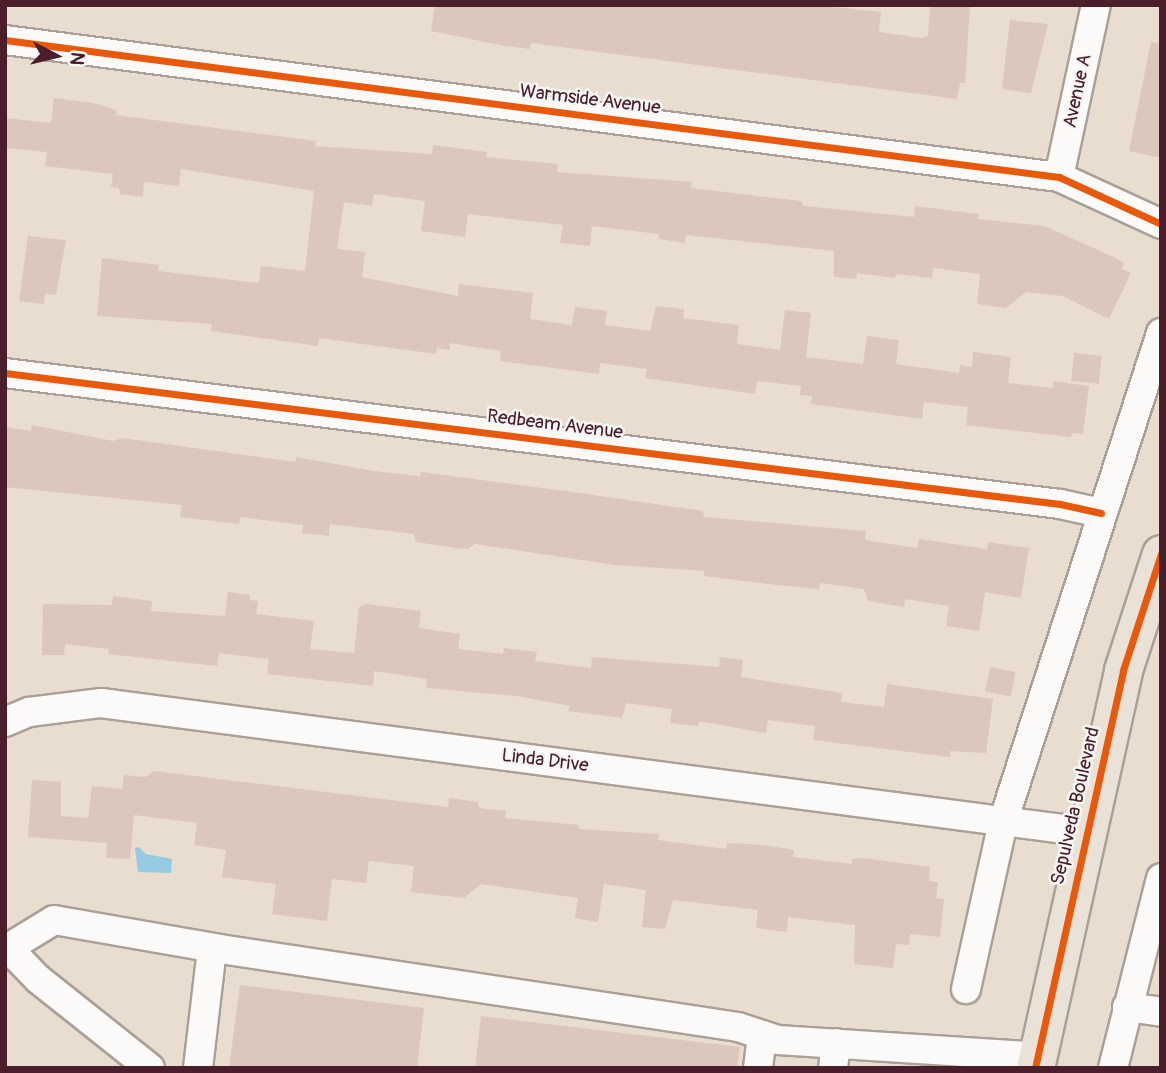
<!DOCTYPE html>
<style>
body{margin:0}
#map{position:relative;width:1166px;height:1073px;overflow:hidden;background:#e8ddce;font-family:Pangolin,sans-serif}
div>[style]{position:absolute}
.water>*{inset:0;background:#96cae4}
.building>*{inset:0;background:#dcc7bd;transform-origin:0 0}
.roads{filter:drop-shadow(2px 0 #ab9f98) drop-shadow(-2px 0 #ab9f98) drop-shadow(0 2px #ab9f98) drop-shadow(0 -2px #ab9f98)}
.minor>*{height:28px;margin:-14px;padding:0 14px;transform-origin:14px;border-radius:14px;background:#fcfaf8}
.major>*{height:37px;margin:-18.5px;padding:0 18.5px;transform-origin:18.5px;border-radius:18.5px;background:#ebe2d7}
.cycleway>*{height:7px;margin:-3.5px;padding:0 3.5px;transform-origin:3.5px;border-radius:3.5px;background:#e8590c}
span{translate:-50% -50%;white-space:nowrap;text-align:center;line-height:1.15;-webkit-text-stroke:5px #f6f6f2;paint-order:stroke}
.street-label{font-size:19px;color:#4a1f2b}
.frame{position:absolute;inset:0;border:7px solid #4a1f2b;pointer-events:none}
.north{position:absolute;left:21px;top:21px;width:70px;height:70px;-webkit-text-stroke:5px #f6f6f2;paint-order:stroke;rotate:97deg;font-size:19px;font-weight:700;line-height:28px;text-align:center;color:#4a1f2b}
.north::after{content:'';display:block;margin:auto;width:24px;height:32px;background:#4a1f2b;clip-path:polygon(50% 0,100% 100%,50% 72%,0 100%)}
</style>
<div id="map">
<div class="water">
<div style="clip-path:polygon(139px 847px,146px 854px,172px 859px,171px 873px,138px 872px,135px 848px)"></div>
</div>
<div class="building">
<div style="clip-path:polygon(435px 5px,816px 5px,881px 12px,879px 32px,922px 38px,928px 36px,930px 5px,970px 5px,965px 83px,960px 83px,957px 99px,531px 43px,530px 49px,505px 46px,431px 31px)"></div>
<div style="clip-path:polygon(1010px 20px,1048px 24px,1031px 93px,1002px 89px)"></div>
<div style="clip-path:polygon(1151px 42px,1161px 43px,1161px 158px,1129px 151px)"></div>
<div style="clip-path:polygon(54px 98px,93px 103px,117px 110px,116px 115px,316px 141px,315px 146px,432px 154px,433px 145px,487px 152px,486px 157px,558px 164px,557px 172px,692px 182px,691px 188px,801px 201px,804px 206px,914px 217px,915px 206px,979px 214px,978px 219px,1044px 226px,1116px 258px,1124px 263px,1122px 269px,1131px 273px,1109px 319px,1063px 296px,1026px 292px,1006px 308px,977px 304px,980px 274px,933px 268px,932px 278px,896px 274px,895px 278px,857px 273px,856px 279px,834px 277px,834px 251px,686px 235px,685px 243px,659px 239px,659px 234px,592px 226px,590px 246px,560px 243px,563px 225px,468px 214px,465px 237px,421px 231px,425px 201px,374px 194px,372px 206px,344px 202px,337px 249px,365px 252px,362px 277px,458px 296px,459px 284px,533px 293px,530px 319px,572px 325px,575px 307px,607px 311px,605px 325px,650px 331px,656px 306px,684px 309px,683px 318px,739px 325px,737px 344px,780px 350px,785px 310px,811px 313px,806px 357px,863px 364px,867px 336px,899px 340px,896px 364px,959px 373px,960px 365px,972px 367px,973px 352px,1011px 357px,1008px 383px,1053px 388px,1053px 381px,1089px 386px,1083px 434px,1072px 433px,1071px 437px,966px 425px,968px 407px,924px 402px,922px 419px,811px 404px,812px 396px,800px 395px,801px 386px,757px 381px,755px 394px,645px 378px,647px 369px,600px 363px,599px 374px,500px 361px,501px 351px,450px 343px,450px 350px,437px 348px,436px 354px,319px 338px,318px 346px,211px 331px,212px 324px,97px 316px,102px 258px,159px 265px,158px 271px,259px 283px,261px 266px,305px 271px,314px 191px,181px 169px,179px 186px,144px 182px,143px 197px,120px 194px,119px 188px,111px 187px,113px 174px,45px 166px,47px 152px,5px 148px,5px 118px,51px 123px)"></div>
<div style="clip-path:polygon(28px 236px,66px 240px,56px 295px,45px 294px,44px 304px,19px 301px)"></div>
<div style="left:1074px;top:353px;width:28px;height:28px;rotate:6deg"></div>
<div style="clip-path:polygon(32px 425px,113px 441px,122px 438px,296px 462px,296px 457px,374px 471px,420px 476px,421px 472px,580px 493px,703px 511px,704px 517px,866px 531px,865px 540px,917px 548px,919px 539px,987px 549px,988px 542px,1029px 548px,1021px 598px,985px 592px,979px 631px,946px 626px,949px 606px,905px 599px,904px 607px,868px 601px,864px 589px,820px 583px,819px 589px,777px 585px,704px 576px,704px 571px,615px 565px,475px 544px,468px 549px,456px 548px,416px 542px,414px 534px,330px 524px,329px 536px,302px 533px,303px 525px,240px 517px,239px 524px,180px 517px,182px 505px,5px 487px,5px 427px,31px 431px)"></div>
<div style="clip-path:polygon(228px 592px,250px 595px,250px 600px,258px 601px,256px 614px,314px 621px,310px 649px,354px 653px,359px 607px,367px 604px,421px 611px,419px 628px,460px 634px,458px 649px,503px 654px,504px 648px,537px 652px,535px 661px,591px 668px,592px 657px,719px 667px,720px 657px,743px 660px,741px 677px,842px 693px,841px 702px,884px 707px,887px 684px,993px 699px,986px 753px,950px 751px,950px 757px,813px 740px,815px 726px,768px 720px,766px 733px,699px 721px,698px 726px,670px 723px,672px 709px,626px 703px,622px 718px,568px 711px,570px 706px,517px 696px,426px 688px,427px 679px,374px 671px,373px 686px,267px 674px,269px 659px,219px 653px,217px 666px,108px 654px,109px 649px,65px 644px,64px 655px,42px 655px,43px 604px,112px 605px,113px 596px,152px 601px,151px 611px,225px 616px)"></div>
<div style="left:990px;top:667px;width:26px;height:25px;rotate:11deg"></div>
<div style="clip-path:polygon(154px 771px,448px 807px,449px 798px,478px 802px,479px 808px,506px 811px,505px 818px,579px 825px,579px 829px,659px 834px,658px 840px,726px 849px,727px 843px,764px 845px,794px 850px,793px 857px,852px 864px,852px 859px,863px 858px,930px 867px,929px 881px,938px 882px,936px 898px,944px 899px,940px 937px,910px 934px,909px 945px,896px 944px,893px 968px,854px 964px,855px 925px,788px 917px,787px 932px,756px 928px,758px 910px,673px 900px,665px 929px,642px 927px,646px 890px,604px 884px,598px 922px,575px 918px,578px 898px,481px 884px,464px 898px,411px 892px,414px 866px,369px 861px,366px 883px,332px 879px,327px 921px,272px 914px,276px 884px,222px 877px,226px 850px,194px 845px,197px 823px,134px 815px,130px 859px,106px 858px,107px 843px,28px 837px,32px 780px,61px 782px,61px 816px,88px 818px,92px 786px,122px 789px,124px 775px,145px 777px)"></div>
<div style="clip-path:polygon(240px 985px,424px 1008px,417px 1068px,229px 1068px)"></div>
<div style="clip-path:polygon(481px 1016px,740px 1047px,737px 1068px,475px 1068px)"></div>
</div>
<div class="roads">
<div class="minor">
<div style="left:5px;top:40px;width:1063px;rotate:7.41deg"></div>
<div style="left:1059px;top:177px;width:112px;rotate:24.7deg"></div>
<div style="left:1059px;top:177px;width:176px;rotate:-77.9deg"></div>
<div style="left:5px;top:373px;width:1063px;rotate:7.08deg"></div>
<div style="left:1060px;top:504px;width:42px;rotate:12.4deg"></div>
<div style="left:5px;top:722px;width:26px;rotate:-23deg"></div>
<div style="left:29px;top:712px;width:73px;rotate:-7.1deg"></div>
<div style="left:101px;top:703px;width:993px;rotate:7.46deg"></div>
<div style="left:8px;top:948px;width:43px;rotate:45.9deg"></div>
<div style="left:38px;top:979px;width:143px;rotate:38.5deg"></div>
<div style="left:5px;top:950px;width:57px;rotate:-31.5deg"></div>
<div style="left:54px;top:920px;width:169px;rotate:9.9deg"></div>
<div style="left:220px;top:949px;width:524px;rotate:8.56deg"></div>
<div style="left:738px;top:1027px;width:42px;rotate:18deg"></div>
<div style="left:778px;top:1040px;width:261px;rotate:3.7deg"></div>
<div style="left:966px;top:989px;width:171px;rotate:-77.5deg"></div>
<div style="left:1003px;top:822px;width:514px;rotate:-72.09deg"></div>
<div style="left:1127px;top:1007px;width:34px;rotate:8deg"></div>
<div style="left:198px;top:1068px;width:121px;rotate:-83.3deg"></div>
<div style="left:758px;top:1068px;width:33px;rotate:-83deg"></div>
<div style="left:833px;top:1068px;width:25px;rotate:-83deg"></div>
<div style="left:1113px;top:1068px;width:196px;rotate:-75.8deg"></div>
</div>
<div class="major">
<div style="left:1035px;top:1068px;width:408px;rotate:-77.5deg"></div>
<div style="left:1123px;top:670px;width:122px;rotate:-71.9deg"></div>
</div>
</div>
<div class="cycleway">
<div style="left:5px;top:40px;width:1063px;rotate:7.41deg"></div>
<div style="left:1059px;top:177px;width:112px;rotate:24.7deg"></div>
<div style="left:5px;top:373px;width:1063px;rotate:7.08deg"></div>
<div style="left:1060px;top:504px;width:42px;rotate:12.4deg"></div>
<div style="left:1035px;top:1068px;width:408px;rotate:-77.5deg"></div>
<div style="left:1123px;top:670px;width:122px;rotate:-71.9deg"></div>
</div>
<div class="street-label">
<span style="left:1078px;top:91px;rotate:-78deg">Avenue A</span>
<span style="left:590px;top:100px;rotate:7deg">Warmside Avenue</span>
<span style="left:555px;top:425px;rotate:7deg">Redbeam Avenue</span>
<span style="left:545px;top:761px;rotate:7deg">Linda Drive</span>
<span style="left:1076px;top:806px;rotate:-77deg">Sepulveda Boulevard</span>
</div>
<div class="frame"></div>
<div class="north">N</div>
</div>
